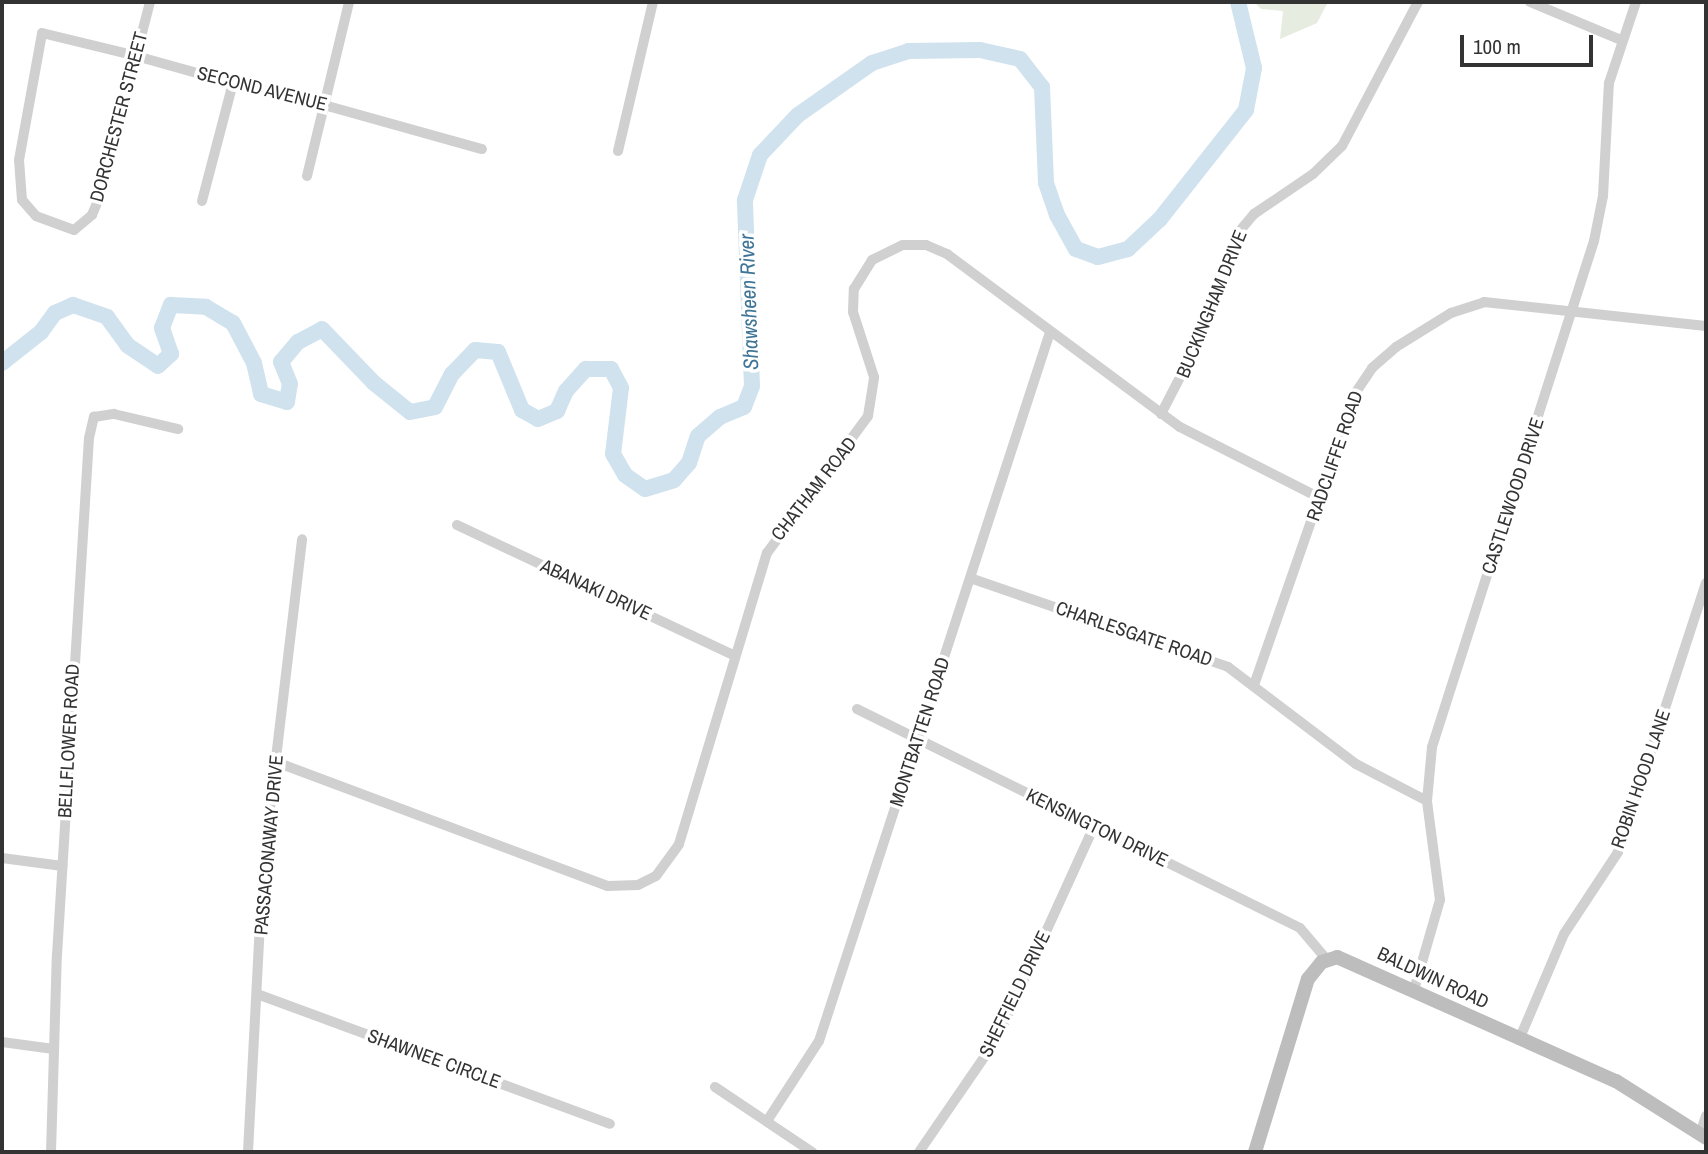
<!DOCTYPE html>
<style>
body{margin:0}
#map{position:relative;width:1708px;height:1154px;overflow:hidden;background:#fff;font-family:"Archivo Narrow",sans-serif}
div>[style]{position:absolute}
.green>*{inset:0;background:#e6ecdf}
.river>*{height:16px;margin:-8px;padding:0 8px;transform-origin:8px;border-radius:8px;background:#cfe2ee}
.street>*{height:10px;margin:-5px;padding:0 5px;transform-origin:5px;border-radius:5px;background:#d0d0d0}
.secondary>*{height:14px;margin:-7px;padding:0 7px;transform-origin:7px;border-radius:7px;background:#bdbdbd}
span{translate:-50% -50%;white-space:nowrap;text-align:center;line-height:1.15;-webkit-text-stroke:7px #fff;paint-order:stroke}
.street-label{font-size:19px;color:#333}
.water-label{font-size:21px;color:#3f7597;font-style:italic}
.frame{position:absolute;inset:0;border:4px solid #333;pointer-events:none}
.scale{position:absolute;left:1460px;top:35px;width:133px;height:32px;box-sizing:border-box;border:4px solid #333;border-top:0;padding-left:9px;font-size:21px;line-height:24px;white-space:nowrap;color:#333;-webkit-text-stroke:5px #fff;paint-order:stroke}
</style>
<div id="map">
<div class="green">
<div style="clip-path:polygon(1254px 2px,1328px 2px,1317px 23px,1280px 39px,1283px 11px,1261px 9px)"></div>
</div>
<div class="river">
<div style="left:2px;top:363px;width:50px;rotate:-38.5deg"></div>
<div style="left:41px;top:332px;width:24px;rotate:-54deg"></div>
<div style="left:55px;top:313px;width:20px;rotate:-24deg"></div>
<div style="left:73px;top:305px;width:36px;rotate:19deg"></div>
<div style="left:107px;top:317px;width:34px;rotate:54deg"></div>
<div style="left:127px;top:345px;width:37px;rotate:34deg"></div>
<div style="left:158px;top:366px;width:18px;rotate:-43deg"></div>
<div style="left:171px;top:354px;width:28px;rotate:-109deg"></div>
<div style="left:162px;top:328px;width:25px;rotate:-69deg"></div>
<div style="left:171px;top:305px;width:35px;rotate:3deg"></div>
<div style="left:206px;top:307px;width:31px;rotate:31deg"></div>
<div style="left:233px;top:323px;width:45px;rotate:62.3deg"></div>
<div style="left:254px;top:363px;width:32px;rotate:77deg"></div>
<div style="left:261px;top:394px;width:27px;rotate:17deg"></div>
<div style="left:287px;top:402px;width:18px;rotate:-81deg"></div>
<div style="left:290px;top:384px;width:24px;rotate:-112deg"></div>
<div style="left:281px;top:362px;width:26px;rotate:-50deg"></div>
<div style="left:298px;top:342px;width:27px;rotate:-28deg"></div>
<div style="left:322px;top:329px;width:75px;rotate:46.1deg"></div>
<div style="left:374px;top:383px;width:46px;rotate:38.9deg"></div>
<div style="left:410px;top:412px;width:25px;rotate:-11deg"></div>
<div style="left:435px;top:407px;width:37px;rotate:-63deg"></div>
<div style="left:452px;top:374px;width:33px;rotate:-46deg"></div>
<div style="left:475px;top:350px;width:23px;rotate:5deg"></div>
<div style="left:498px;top:352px;width:63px;rotate:67.5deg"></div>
<div style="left:522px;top:410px;width:18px;rotate:29deg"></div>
<div style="left:538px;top:419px;width:21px;rotate:-23deg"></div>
<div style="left:557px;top:411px;width:22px;rotate:-66deg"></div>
<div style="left:566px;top:391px;width:30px;rotate:-48deg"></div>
<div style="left:586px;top:369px;width:25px"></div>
<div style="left:611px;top:369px;width:21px;rotate:62deg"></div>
<div style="left:621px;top:388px;width:66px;rotate:96.9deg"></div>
<div style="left:613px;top:454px;width:24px;rotate:60deg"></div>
<div style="left:625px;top:475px;width:24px;rotate:35deg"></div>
<div style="left:645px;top:489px;width:30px;rotate:-17deg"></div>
<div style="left:674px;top:480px;width:23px;rotate:-49deg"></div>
<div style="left:689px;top:463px;width:28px;rotate:-72deg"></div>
<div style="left:698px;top:436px;width:29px;rotate:-41deg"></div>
<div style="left:720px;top:417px;width:26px;rotate:-23deg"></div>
<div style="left:744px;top:407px;width:22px;rotate:-69deg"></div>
<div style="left:752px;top:386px;width:186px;rotate:-92.2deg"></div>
<div style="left:745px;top:200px;width:47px;rotate:-71.6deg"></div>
<div style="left:760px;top:155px;width:55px;rotate:-46.5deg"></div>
<div style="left:798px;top:115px;width:90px;rotate:-35.1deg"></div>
<div style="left:872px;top:63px;width:38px;rotate:-18deg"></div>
<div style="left:908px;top:51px;width:72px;rotate:-0.8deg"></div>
<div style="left:980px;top:50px;width:41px;rotate:12.7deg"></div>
<div style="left:1020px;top:59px;width:36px;rotate:52deg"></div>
<div style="left:1042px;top:87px;width:96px;rotate:87.6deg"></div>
<div style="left:1046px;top:183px;width:34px;rotate:71deg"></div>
<div style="left:1057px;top:215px;width:39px;rotate:61deg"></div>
<div style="left:1076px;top:249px;width:23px;rotate:20deg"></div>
<div style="left:1098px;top:257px;width:31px;rotate:-15deg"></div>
<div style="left:1128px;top:249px;width:44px;rotate:-43.2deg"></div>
<div style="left:1160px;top:219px;width:139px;rotate:-51.7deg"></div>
<div style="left:1246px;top:110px;width:43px;rotate:-79.2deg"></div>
<div style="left:1254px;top:68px;width:68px;rotate:-103.6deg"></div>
</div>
<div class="street">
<div style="left:150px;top:2px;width:56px;rotate:104.5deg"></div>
<div style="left:136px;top:56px;width:152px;rotate:104.9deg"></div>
<div style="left:97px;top:203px;width:13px;rotate:113deg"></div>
<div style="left:92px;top:215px;width:23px;rotate:140deg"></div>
<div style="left:74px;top:230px;width:40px;rotate:-159.8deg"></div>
<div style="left:36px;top:216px;width:21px;rotate:-131deg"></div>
<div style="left:22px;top:200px;width:40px;rotate:-94.3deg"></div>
<div style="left:19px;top:160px;width:129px;rotate:-79.7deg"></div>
<div style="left:42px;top:33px;width:97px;rotate:13.7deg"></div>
<div style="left:136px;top:56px;width:101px;rotate:15.6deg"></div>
<div style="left:233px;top:83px;width:94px;rotate:13.6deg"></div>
<div style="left:324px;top:105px;width:164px;rotate:15.6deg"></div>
<div style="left:1530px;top:2px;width:99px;rotate:22.7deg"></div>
<div style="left:618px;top:151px;width:153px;rotate:-76.8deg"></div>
<div style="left:307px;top:176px;width:179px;rotate:-76.4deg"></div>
<div style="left:202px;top:201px;width:122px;rotate:-75.3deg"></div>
<div style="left:1161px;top:414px;width:63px;rotate:-62.6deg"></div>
<div style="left:1190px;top:358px;width:134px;rotate:-69deg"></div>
<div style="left:1238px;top:233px;width:25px;rotate:-50deg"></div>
<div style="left:1254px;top:214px;width:71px;rotate:-34.1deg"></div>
<div style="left:1313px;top:174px;width:40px;rotate:-44deg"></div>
<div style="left:1342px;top:146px;width:163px;rotate:-62.2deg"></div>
<div style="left:457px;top:525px;width:307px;rotate:25.2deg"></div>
<div style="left:970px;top:578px;width:273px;rotate:19deg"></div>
<div style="left:1228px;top:667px;width:161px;rotate:37.2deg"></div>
<div style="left:1356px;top:764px;width:80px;rotate:27.5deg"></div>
<div style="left:1254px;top:685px;width:310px;rotate:-70.8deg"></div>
<div style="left:1356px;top:392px;width:29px;rotate:-56deg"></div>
<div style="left:1372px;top:368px;width:32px;rotate:-41deg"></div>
<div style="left:1396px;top:347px;width:65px;rotate:-31.7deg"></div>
<div style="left:1451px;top:313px;width:35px;rotate:-18deg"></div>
<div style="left:1484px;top:302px;width:223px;rotate:6.2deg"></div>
<div style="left:857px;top:709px;width:494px;rotate:26.3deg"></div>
<div style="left:1300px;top:928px;width:42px;rotate:49.8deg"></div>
<div style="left:276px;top:762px;width:354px;rotate:20.5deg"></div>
<div style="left:608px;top:886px;width:30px;rotate:-2deg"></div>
<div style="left:638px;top:885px;width:20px;rotate:-27deg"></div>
<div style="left:656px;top:876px;width:39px;rotate:-54deg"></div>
<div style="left:679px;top:844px;width:304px;rotate:-73.2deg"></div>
<div style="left:767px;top:553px;width:170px;rotate:-53.6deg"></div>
<div style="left:868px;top:416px;width:39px;rotate:-81deg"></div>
<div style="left:874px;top:377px;width:68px;rotate:-107.9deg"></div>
<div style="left:853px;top:312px;width:23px;rotate:-88deg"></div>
<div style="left:854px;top:289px;width:34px;rotate:-58deg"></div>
<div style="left:872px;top:260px;width:34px;rotate:-26deg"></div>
<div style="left:903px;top:245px;width:23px"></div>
<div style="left:926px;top:245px;width:23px;rotate:23deg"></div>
<div style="left:947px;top:254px;width:290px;rotate:36.6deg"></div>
<div style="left:1180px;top:427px;width:157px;rotate:26.9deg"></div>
<div style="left:2px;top:858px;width:61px;rotate:7.6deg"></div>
<div style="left:1414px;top:990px;width:94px;rotate:-73.9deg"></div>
<div style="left:1440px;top:900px;width:100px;rotate:-97.5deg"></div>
<div style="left:1427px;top:801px;width:54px;rotate:-84.7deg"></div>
<div style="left:1432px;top:747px;width:531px;rotate:-72.25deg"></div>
<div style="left:1594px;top:241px;width:46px;rotate:-78.7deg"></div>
<div style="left:1603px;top:196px;width:113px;rotate:-87deg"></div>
<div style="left:1609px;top:83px;width:85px;rotate:-71.6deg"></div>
<div style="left:257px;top:994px;width:376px;rotate:20.2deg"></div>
<div style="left:1519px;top:1040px;width:115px;rotate:-67deg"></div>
<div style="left:1564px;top:934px;width:98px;rotate:-56.6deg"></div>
<div style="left:1618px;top:852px;width:283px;rotate:-71.9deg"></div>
<div style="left:2px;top:1042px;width:52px;rotate:7.7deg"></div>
<div style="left:715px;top:1087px;width:117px;rotate:33.8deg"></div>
<div style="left:767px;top:1121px;width:95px;rotate:-57deg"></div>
<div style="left:819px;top:1041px;width:746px;rotate:-71.95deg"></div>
<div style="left:1700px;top:1134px;width:19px;rotate:-72deg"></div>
<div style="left:51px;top:1152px;width:197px;rotate:-88.3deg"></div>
<div style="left:57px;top:955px;width:518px;rotate:-86.46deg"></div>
<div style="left:89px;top:438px;width:22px;rotate:-77deg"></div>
<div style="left:94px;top:417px;width:20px;rotate:-9deg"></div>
<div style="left:114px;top:414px;width:66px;rotate:13.2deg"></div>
<div style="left:248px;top:1152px;width:285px;rotate:-87deg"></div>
<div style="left:263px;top:867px;width:330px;rotate:-83.2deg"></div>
<div style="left:919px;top:1152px;width:140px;rotate:-55.5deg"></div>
<div style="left:998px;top:1037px;width:232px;rotate:-65.5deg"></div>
</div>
<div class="secondary">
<div style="left:1255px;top:1152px;width:181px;rotate:-73deg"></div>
<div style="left:1308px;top:979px;width:22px;rotate:-51deg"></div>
<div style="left:1322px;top:962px;width:16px;rotate:-18deg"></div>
<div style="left:1337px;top:957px;width:305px;rotate:24deg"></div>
<div style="left:1616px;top:1081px;width:107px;rotate:32.3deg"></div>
</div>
<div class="street-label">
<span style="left:262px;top:89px;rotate:14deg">SECOND AVENUE</span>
<span style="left:119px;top:117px;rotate:-75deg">DORCHESTER STREET</span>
<span style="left:1212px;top:304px;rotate:-68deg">BUCKINGHAM DRIVE</span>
<span style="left:1335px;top:456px;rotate:-71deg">RADCLIFFE ROAD</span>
<span style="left:814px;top:489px;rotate:-52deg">CHATHAM ROAD</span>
<span style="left:1513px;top:496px;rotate:-72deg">CASTLEWOOD DRIVE</span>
<span style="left:596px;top:590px;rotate:25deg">ABANAKI DRIVE</span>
<span style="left:1134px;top:634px;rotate:19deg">CHARLESGATE ROAD</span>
<span style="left:920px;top:732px;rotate:-72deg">MONTBATTEN ROAD</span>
<span style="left:69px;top:741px;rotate:-87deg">BELLFLOWER ROAD</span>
<span style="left:1641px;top:779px;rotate:-71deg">ROBIN HOOD LANE</span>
<span style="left:1097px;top:828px;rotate:26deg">KENSINGTON DRIVE</span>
<span style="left:269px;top:845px;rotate:-85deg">PASSACONAWAY DRIVE</span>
<span style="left:1433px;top:978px;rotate:25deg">BALDWIN ROAD</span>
<span style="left:1015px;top:994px;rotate:-64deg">SHEFFIELD DRIVE</span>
<span style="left:434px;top:1059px;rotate:20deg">SHAWNEE CIRCLE</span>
</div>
<div class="water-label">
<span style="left:749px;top:302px;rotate:-92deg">Shawsheen River</span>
</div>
<div class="frame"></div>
<div class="scale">100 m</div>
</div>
